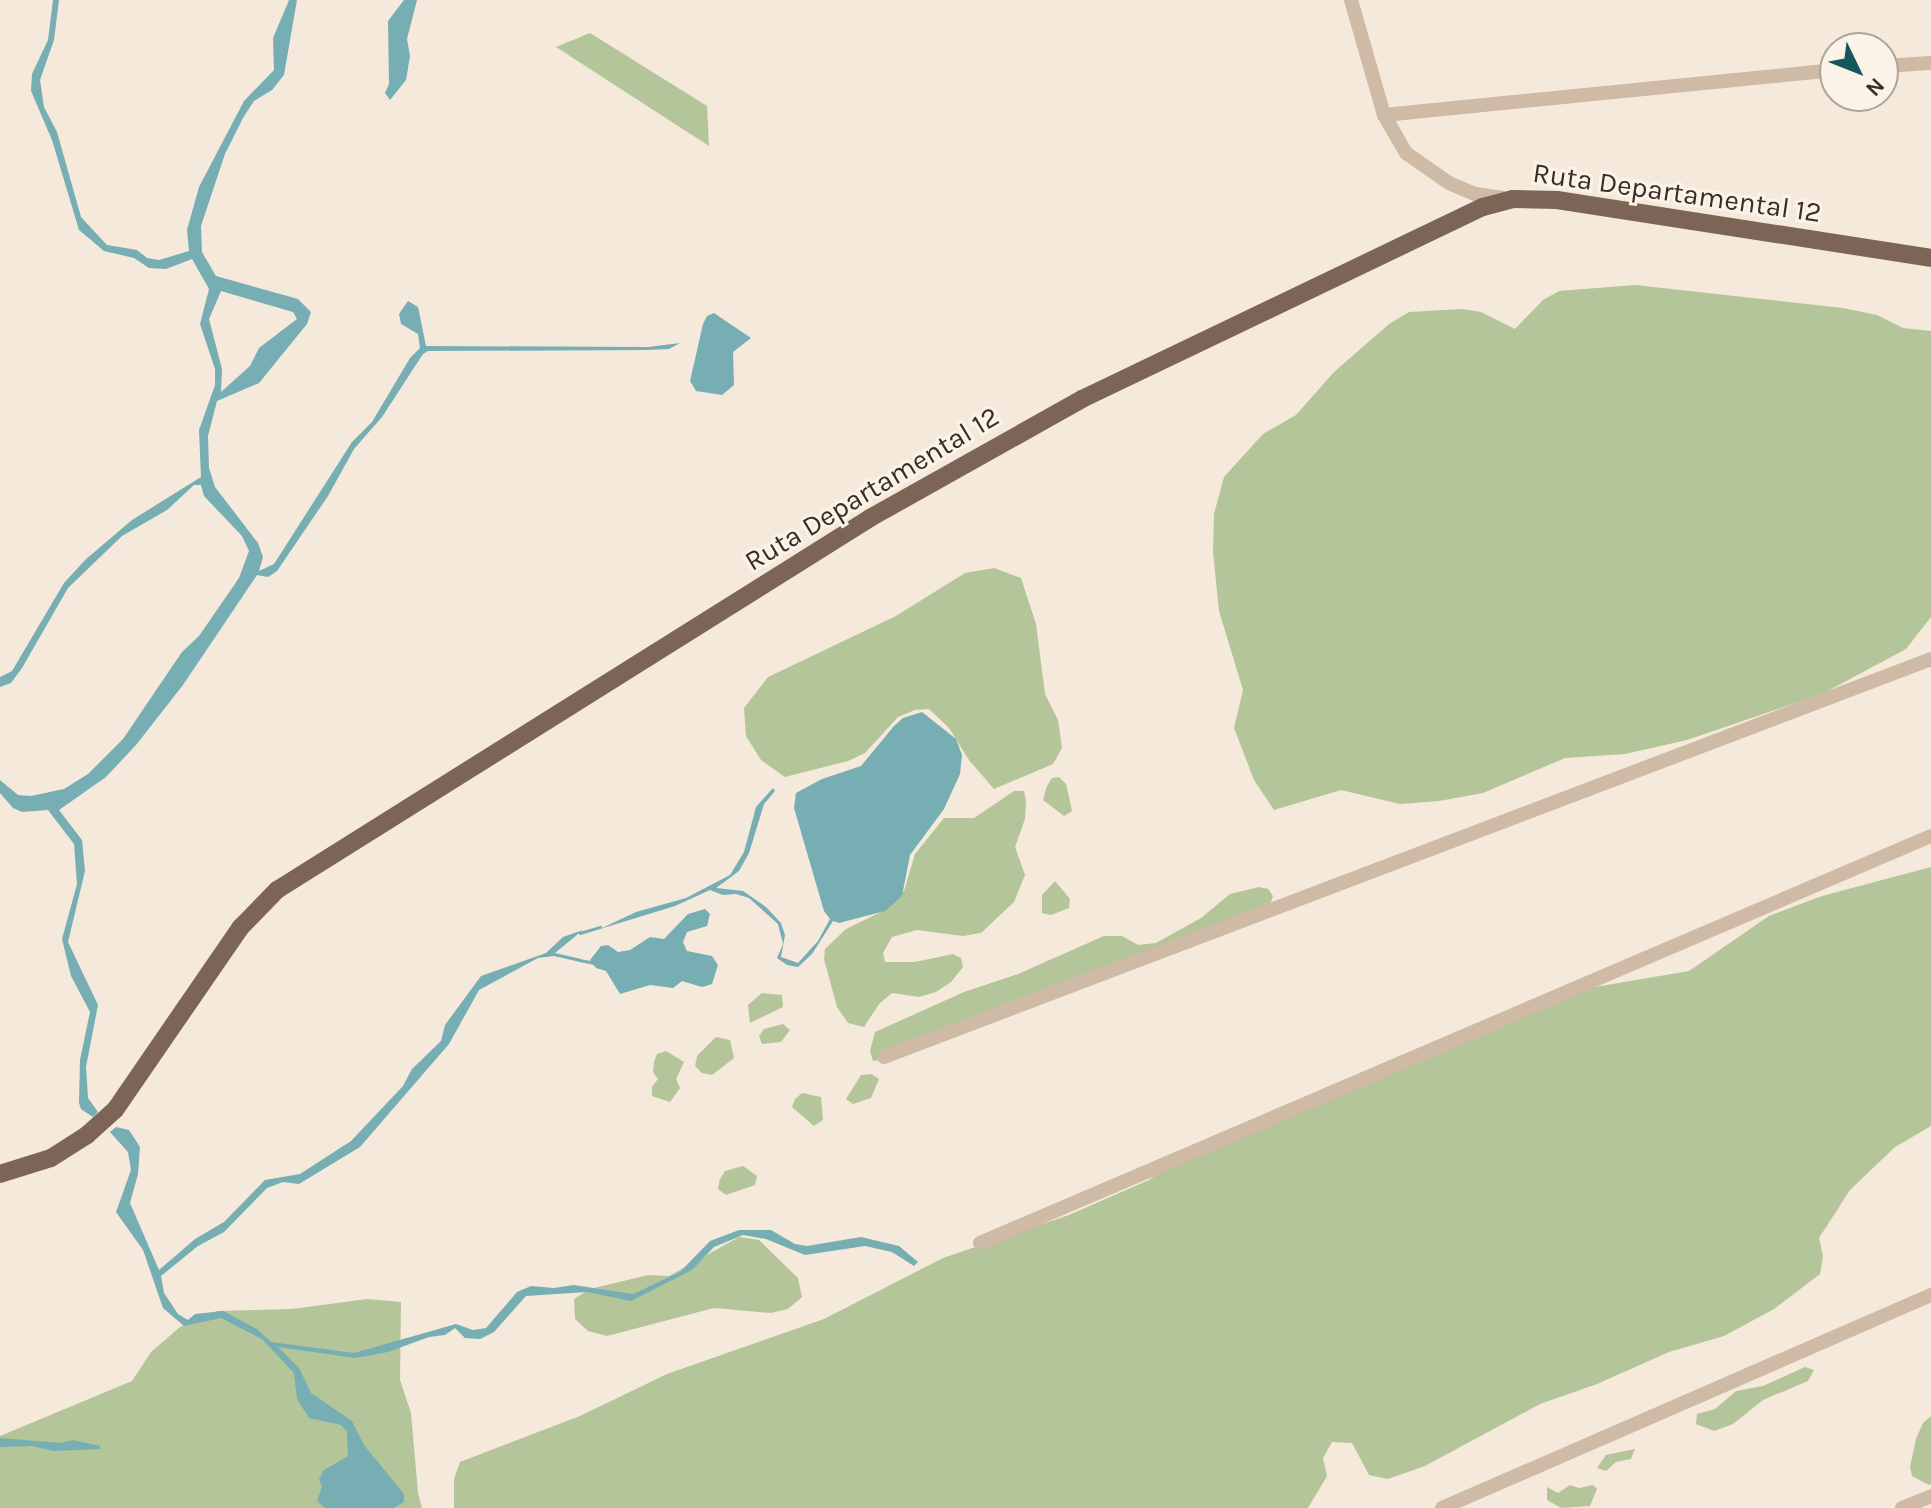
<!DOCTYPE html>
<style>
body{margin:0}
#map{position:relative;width:1931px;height:1508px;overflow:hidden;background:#f4e9da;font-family:Karla,sans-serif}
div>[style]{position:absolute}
.green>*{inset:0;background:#b4c599}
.water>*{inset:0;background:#76aeb4}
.stream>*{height:3px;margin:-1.5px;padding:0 1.5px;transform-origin:1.5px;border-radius:1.5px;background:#76aeb4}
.minor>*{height:14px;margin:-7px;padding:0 7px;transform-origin:7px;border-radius:7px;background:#cebaa5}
.major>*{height:18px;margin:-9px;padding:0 9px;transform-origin:9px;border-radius:9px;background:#7c6556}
span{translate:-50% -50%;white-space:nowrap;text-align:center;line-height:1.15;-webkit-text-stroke:6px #fbf3e7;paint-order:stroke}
.street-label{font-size:28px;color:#392d27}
.north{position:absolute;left:1819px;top:32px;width:80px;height:80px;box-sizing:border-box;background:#fbf3e7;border:2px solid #ada49a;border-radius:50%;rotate:133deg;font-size:22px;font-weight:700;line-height:32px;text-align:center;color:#392d27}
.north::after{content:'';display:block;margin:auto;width:28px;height:36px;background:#18565e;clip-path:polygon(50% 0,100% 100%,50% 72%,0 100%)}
</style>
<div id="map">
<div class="green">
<div style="clip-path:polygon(590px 33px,707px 106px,709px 146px,556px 47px)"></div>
<div style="clip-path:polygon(1635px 285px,1843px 308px,1877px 315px,1903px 328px,1931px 331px,1931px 617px,1906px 649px,1822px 694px,1687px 740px,1625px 754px,1565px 758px,1483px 793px,1439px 801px,1400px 804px,1341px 790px,1274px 810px,1254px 780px,1234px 728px,1243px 690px,1219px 611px,1213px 552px,1214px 514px,1224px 477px,1263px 434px,1296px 415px,1334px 372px,1389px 324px,1409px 312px,1463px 309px,1481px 312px,1515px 329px,1543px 300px,1559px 291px)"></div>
<div style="clip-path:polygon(994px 568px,1021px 578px,1036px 624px,1045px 694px,1058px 720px,1062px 748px,1053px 764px,994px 789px,969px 760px,949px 728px,929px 709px,915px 710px,898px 717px,865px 753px,848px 761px,785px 777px,761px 760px,746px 736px,744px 708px,768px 677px,896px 616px,965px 573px)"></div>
<div style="clip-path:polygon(1059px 777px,1066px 784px,1071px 806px,1072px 811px,1064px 816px,1043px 800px,1047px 786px,1052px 778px)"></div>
<div style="clip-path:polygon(1014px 791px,1024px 791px,1026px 801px,1025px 819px,1015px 847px,1025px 875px,1014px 902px,981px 933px,963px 936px,917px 930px,892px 937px,883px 953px,885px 962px,915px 962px,953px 954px,961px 958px,963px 967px,951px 982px,936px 992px,919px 997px,892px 993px,879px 1004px,864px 1027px,848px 1023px,837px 1007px,824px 959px,825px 949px,846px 929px,881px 912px,904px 891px,915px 854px,944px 818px,974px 818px)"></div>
<div style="clip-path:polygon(1931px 867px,1931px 1126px,1895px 1147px,1850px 1190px,1819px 1238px,1823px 1256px,1820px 1274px,1774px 1309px,1724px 1336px,1669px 1352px,1597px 1384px,1540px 1404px,1425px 1466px,1388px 1479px,1369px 1475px,1352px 1443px,1332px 1442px,1323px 1458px,1327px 1476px,1308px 1508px,454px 1508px,454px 1479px,460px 1462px,580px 1416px,667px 1374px,824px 1319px,943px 1258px,1069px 1215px,1149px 1180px,1178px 1158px,1595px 987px,1689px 971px,1769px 916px,1822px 896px)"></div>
<div style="clip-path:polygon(1055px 881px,1070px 899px,1069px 908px,1051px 915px,1042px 913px,1042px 895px)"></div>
<div style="clip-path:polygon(1259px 887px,1268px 889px,1273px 896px,1270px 905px,893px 1058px,873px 1061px,870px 1051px,875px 1032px,964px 992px,1018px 974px,1104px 936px,1122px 936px,1138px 945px,1156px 943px,1201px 918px,1230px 894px)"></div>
<div style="clip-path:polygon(762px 993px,782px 995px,783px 1007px,750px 1023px,748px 1005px)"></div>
<div style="clip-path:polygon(783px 1024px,790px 1030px,781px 1042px,762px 1044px,759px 1036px,764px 1029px)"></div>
<div style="clip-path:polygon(716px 1037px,730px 1040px,734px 1058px,712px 1075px,702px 1073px,695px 1066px,697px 1056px)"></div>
<div style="clip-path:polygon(666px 1051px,684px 1062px,676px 1079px,680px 1088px,670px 1102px,652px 1096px,652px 1087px,658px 1079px,653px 1072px,654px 1062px,657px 1054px)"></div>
<div style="clip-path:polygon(871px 1074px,879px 1079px,871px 1098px,853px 1104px,846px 1099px,861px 1075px)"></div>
<div style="clip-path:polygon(802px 1093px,821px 1097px,823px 1120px,814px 1126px,792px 1107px,795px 1099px)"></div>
<div style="clip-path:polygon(743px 1166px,757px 1176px,755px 1185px,726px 1195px,718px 1189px,720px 1179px,725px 1171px)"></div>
<div style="clip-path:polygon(739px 1237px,759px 1240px,798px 1278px,802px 1297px,788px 1309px,771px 1313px,714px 1308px,607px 1336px,588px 1331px,575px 1319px,574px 1299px,590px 1289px,648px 1275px,669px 1276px)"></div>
<div style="clip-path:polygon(367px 1299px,401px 1302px,400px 1380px,411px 1413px,418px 1493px,422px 1508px,0 1508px,0 1436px,132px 1381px,151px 1352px,180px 1327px,217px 1311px,292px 1309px)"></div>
<div style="clip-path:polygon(1805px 1367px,1814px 1370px,1808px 1381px,1763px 1400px,1733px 1424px,1714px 1431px,1696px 1424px,1697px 1414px,1715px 1409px,1736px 1391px,1763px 1386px)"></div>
<div style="clip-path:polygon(1931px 1416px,1931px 1484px,1929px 1485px,1912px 1476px,1910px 1467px,1916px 1439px,1923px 1423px)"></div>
<div style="clip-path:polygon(1635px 1449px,1631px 1459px,1616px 1462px,1606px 1471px,1597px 1468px,1606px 1455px)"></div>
<div style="clip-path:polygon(1570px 1485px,1579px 1488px,1593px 1485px,1597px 1489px,1590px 1506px,1561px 1508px,1547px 1500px,1547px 1487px,1558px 1493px)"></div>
</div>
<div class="water">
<div style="clip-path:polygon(evenodd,53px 0,59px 0,54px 40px,40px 80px,44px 107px,57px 132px,81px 217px,107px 245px,137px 250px,147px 258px,159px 260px,189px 251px,187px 230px,199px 187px,244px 101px,274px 70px,273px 38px,289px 0,297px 0,284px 75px,272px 90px,254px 101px,243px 118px,225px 154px,201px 226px,202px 252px,216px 276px,298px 299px,311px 312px,307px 324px,259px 383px,217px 401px,208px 436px,209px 468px,215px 487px,258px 543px,263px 557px,259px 571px,274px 564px,352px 442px,372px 422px,410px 358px,420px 348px,418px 334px,401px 324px,399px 314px,408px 301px,418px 307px,426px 346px,648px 347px,680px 343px,669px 349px,646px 350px,428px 351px,423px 354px,382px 417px,354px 449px,328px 496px,277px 571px,268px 577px,257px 575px,183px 685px,136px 745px,106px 777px,59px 810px,82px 840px,85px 871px,68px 942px,98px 1005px,86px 1067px,88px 1098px,98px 1112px,93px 1117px,81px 1109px,79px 1103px,80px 1060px,90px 1012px,71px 976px,62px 939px,77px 884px,74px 844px,48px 810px,22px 812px,13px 808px,0 793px,0 780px,18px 795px,31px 796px,64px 789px,88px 774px,123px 739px,182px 652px,199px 636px,239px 578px,249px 551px,242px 536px,204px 496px,201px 485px,194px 485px,167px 510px,122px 536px,68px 588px,22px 668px,11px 683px,0 687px,0 677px,12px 671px,64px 583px,85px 560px,132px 520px,201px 477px,199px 430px,215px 385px,215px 369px,200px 324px,209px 289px,192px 259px,166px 269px,149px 268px,134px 258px,104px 251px,79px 230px,52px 140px,31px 91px,32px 74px,48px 40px,53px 0,221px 291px,293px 312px,297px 319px,259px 348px,250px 366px,221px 392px,222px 369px,209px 319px,221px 291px)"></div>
<div style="clip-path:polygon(404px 0,417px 0,407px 39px,410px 56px,406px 80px,390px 100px,385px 93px,389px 84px,388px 21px)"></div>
<div style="clip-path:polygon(714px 313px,751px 338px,733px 352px,734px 385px,722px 395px,696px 391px,690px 381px,703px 324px,707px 316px)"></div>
<div style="clip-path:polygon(922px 712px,956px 739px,962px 755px,960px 774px,944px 809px,910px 855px,902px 896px,885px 911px,839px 923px,833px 921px,812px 954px,798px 967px,787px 965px,777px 958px,783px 944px,778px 924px,749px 898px,736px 894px,723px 895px,710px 890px,675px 906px,600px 929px,636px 912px,686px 898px,730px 875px,744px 852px,756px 807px,773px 788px,775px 791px,764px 804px,749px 853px,739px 871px,716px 888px,743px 891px,766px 907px,781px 923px,785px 935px,781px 957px,798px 963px,818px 941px,830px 919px,824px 911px,794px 808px,796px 793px,822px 779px,861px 766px,894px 726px,903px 718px)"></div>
<div style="clip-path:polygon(705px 909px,710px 914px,707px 926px,687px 932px,683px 942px,687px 951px,712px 956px,718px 965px,712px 984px,702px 987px,682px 981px,673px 988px,650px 985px,620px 994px,606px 971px,596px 968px,590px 960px,601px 946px,608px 945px,618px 952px,630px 950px,650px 937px,664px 939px,688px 914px)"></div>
<div style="clip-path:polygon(583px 930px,555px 953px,581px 959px,580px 962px,554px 956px,538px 958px,479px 990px,449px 1044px,360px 1147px,299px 1184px,283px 1182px,267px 1188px,224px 1232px,198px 1246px,161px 1276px,164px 1293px,178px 1314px,188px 1320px,195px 1314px,223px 1311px,257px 1329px,271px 1342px,354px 1353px,456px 1324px,473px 1330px,486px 1328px,517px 1292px,531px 1286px,554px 1288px,574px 1285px,633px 1294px,680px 1272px,710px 1241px,739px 1230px,771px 1230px,795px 1244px,807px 1246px,861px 1237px,899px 1246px,918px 1262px,914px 1266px,892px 1252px,865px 1246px,805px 1255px,766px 1239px,743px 1235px,714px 1247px,692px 1270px,631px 1301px,587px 1292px,526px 1296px,494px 1332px,480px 1339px,465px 1338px,455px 1328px,445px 1335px,429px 1337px,388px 1352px,355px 1358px,278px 1347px,299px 1368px,311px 1393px,352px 1421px,364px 1445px,404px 1494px,404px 1502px,394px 1508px,325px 1508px,317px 1501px,322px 1487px,319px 1479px,324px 1470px,348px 1456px,347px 1432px,341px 1425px,309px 1418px,297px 1399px,294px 1373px,262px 1339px,221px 1318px,184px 1326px,163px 1308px,143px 1250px,116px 1212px,131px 1170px,128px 1152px,110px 1132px,116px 1127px,129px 1130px,140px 1147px,138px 1174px,130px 1203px,159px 1270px,195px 1239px,224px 1222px,265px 1180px,300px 1174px,351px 1141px,403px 1086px,412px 1069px,441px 1041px,445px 1025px,481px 976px,546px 953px,563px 937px)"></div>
<div style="clip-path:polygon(0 1438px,61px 1443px,73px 1440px,100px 1446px,100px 1449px,53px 1451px,32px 1446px,0 1447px)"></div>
</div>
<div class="stream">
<div style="left:580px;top:933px;width:21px;rotate:-17deg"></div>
<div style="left:579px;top:960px;width:16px;rotate:11deg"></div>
</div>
<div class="minor">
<div style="left:1351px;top:0;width:120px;rotate:74deg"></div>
<div style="left:1384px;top:115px;width:44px;rotate:59.9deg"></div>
<div style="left:1406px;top:153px;width:52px;rotate:34.9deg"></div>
<div style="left:1449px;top:183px;width:28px;rotate:23deg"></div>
<div style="left:1475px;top:194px;width:30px;rotate:8deg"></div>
<div style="left:1883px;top:66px;width:48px;rotate:-3.6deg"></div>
<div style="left:1384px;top:115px;width:453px;rotate:-5.7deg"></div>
<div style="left:884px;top:1057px;width:1120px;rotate:-20.81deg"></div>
<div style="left:980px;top:1243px;width:1034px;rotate:-23.17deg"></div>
<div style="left:1442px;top:1508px;width:533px;rotate:-23.54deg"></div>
<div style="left:1902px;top:1508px;width:31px;rotate:-22deg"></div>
</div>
<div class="major">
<div style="left:0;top:1174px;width:53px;rotate:-17.4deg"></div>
<div style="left:51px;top:1158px;width:43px;rotate:-32.6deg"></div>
<div style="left:87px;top:1135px;width:38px;rotate:-42deg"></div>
<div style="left:115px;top:1110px;width:222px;rotate:-55.5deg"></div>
<div style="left:241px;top:927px;width:52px;rotate:-45.8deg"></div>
<div style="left:277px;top:890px;width:700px;rotate:-32.1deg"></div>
<div style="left:870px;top:518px;width:243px;rotate:-29.3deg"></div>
<div style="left:1082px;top:399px;width:445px;rotate:-25.6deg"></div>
<div style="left:1483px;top:207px;width:31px;rotate:-15deg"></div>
<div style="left:1513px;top:199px;width:44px;rotate:1.3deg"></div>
<div style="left:1557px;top:200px;width:378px;rotate:8.8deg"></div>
</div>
<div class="street-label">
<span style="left:1677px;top:193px;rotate:8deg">Ruta Departamental 12</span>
<span style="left:872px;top:489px;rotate:-31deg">Ruta Departamental 12</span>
</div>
<div class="north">N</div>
</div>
